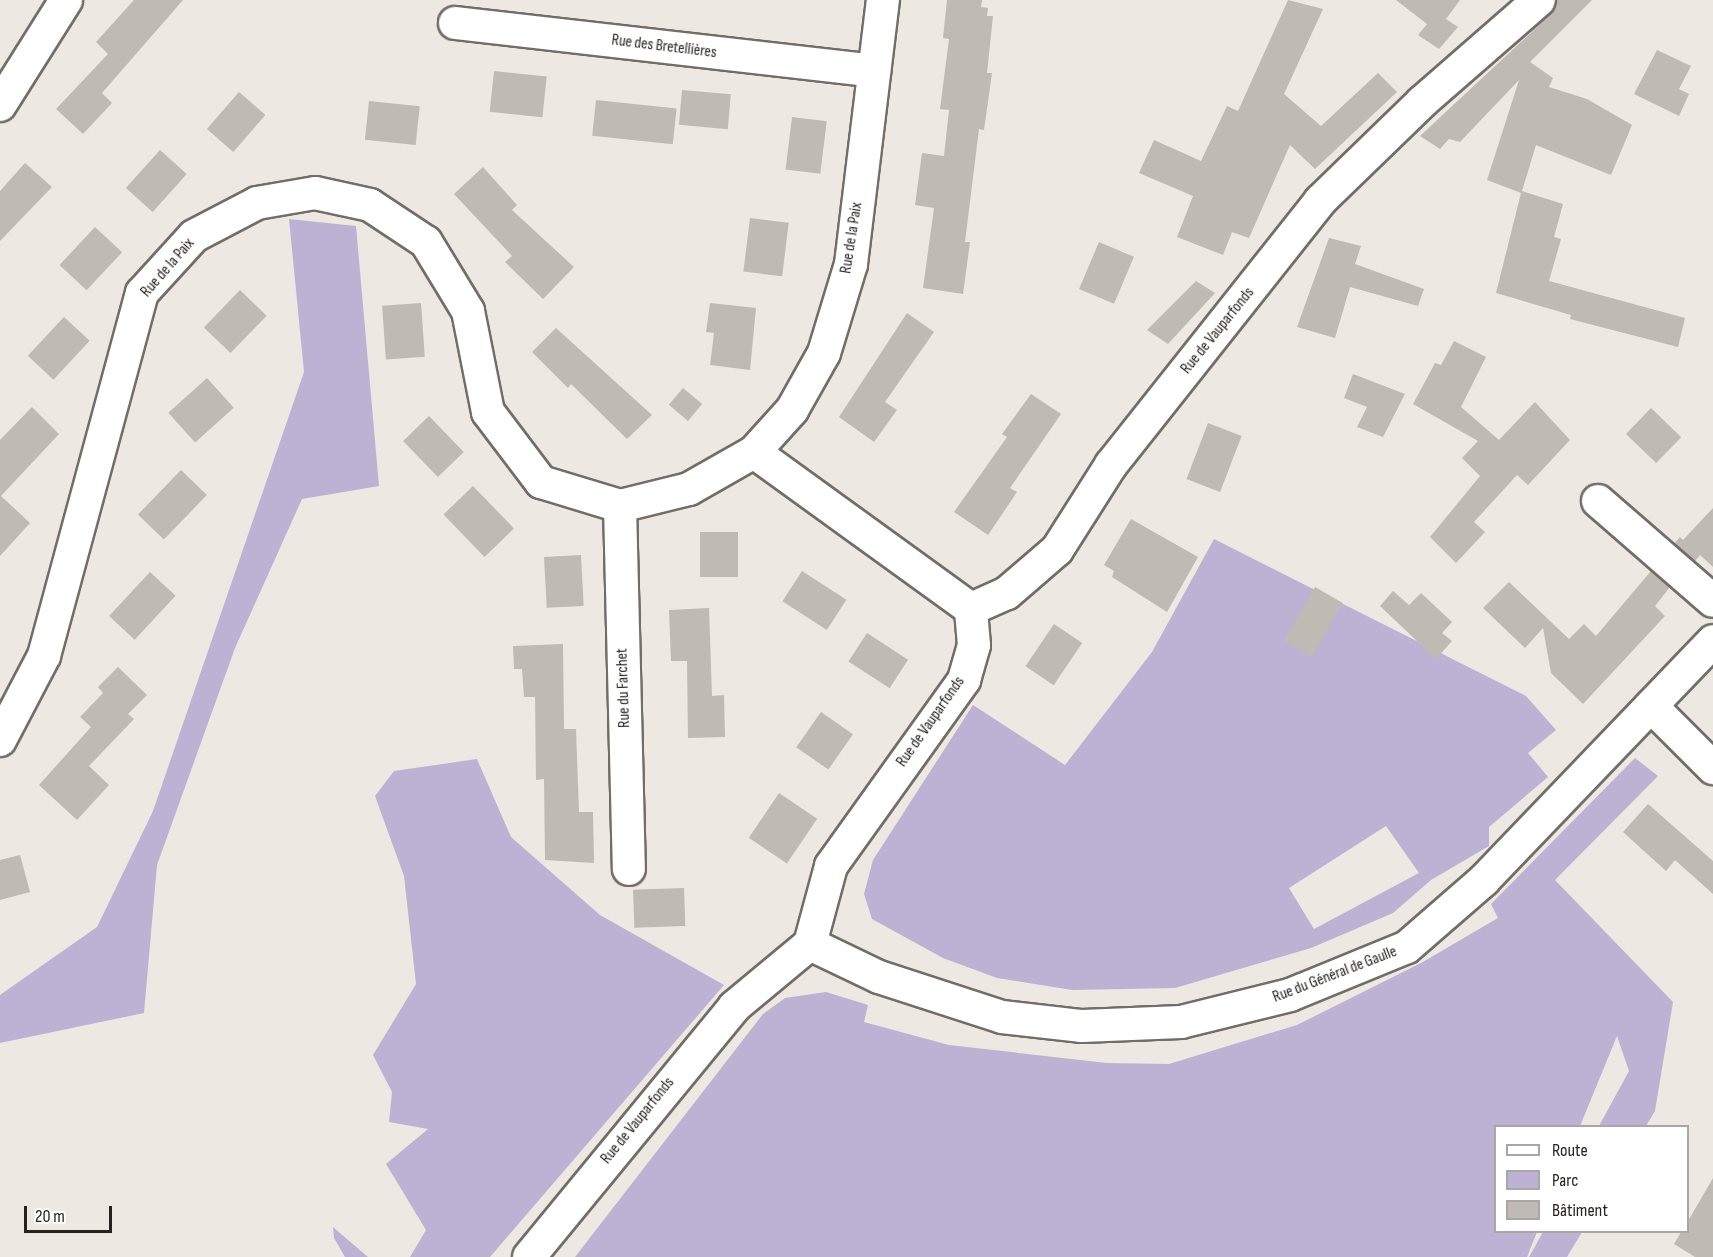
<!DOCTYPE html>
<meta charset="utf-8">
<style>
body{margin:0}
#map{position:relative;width:1713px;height:1257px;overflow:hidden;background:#ede8e1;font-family:"Sofia Sans Condensed",sans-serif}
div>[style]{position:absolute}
.green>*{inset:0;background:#bdb2d3}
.building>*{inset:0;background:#bfbab3;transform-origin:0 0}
.roads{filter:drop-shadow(2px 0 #726d67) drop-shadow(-2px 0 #726d67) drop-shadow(0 2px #726d67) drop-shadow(0 -2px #726d67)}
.minor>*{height:32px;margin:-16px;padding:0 16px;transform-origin:16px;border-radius:16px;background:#fff}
span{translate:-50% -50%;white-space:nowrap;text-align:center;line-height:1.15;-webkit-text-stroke:4.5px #fff;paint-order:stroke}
.street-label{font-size:16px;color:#252320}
.legend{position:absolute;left:1494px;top:1125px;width:195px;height:108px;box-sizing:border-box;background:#fff;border:2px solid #a8a7a6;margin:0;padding:8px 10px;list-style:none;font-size:18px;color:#252320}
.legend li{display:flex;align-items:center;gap:12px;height:30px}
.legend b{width:30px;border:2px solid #a8a7a6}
.scale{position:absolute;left:24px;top:1206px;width:88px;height:27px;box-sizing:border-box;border:3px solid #252320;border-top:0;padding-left:8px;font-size:18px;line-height:21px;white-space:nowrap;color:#252320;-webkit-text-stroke:4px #fff;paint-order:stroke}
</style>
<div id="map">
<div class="green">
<div style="clip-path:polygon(289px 219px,356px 226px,379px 486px,302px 499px,235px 648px,157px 865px,144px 1013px,0 1043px,0 995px,97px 927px,153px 811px,304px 372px)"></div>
<div style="clip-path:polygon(evenodd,1214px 539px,1526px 696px,1556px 730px,1528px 753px,1548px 777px,1489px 827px,1489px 846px,1431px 880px,1393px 913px,1311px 948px,1175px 988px,1072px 990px,997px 978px,943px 958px,872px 919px,864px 894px,873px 860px,973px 705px,1065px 765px,1152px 652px,1214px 539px,1386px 826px,1419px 873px,1314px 929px,1289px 888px,1386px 826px)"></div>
<div style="clip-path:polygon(1635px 758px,1658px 776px,1555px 880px,1673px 1002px,1655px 1111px,1646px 1126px,1599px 1126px,1629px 1071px,1617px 1036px,1580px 1126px,1496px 1126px,1496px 1232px,1537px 1232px,1527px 1257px,575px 1257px,763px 1014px,785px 998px,826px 992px,868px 1005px,864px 1022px,949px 1045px,1107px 1063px,1169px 1064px,1297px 1025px,1421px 963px,1498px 918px,1491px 904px)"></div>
<div style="clip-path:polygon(477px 759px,511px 837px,600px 915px,724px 985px,490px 1257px,410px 1257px,426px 1230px,386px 1164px,428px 1129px,389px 1122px,392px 1092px,373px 1055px,416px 984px,404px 876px,375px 796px,394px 771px)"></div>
<div style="clip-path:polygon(333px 1227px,368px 1257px,345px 1257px,334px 1238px)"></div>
<div style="clip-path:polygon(1543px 1232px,1582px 1232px,1567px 1257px,1529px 1257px)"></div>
</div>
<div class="building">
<div style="clip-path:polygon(134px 0,183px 0,102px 93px,112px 103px,83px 134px,56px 109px,108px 54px,96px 42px)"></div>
<div style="clip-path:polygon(947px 0,982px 0,981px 7px,988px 8px,987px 16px,993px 16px,987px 73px,992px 73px,984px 130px,979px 129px,965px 242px,970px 242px,963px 294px,923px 288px,934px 208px,915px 205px,922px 153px,944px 156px,949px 110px,940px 109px,949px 39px,943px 38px)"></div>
<div style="clip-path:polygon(1288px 0,1323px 9px,1284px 94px,1321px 126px,1378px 73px,1397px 92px,1315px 169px,1290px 145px,1249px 238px,1232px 232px,1223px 255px,1177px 237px,1193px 196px,1139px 173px,1154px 140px,1201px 161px,1227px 106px,1238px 111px)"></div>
<div style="clip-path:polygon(1396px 0,1460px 0,1446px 19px,1458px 27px,1439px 49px,1418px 35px,1427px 24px)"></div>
<div style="clip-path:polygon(1557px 0,1592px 0,1530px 62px,1553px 78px,1549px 87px,1587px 99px,1632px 125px,1611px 175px,1536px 145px,1522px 191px,1563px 204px,1554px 237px,1561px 239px,1549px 281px,1685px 318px,1678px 347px,1570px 319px,1571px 315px,1496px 293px,1521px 193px,1487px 180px,1519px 80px,1460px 142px,1449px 139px,1440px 149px,1420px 136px,1551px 14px)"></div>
<div style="clip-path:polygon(1657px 50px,1691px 66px,1679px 89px,1689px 94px,1679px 116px,1634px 94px)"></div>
<div style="left:494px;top:71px;width:53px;height:41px;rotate:6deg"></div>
<div style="left:682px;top:90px;width:49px;height:35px;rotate:5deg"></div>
<div style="left:239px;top:92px;width:35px;height:49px;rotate:41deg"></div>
<div style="left:596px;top:100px;width:81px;height:36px;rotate:6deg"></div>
<div style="left:369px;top:101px;width:51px;height:39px;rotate:6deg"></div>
<div style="left:792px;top:117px;width:35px;height:53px;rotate:7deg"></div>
<div style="left:160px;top:150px;width:36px;height:51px;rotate:42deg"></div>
<div style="clip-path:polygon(25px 163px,52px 187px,0 241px,0 191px)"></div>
<div style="clip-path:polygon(483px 167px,517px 205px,512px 210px,574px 267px,543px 299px,505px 262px,512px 256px,454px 194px)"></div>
<div style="left:750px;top:218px;width:39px;height:54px;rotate:7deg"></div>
<div style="left:95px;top:227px;width:37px;height:52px;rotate:43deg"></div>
<div style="clip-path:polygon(1329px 238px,1361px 246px,1355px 264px,1424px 289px,1418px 306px,1350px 287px,1335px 338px,1297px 327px)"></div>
<div style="left:1099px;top:242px;width:38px;height:51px;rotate:23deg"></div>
<div style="clip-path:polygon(1196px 281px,1215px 293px,1168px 344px,1147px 330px)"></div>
<div style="left:240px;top:290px;width:37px;height:52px;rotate:44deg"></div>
<div style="left:421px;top:303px;width:54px;height:39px;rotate:86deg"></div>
<div style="clip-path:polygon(710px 303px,756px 308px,750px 370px,710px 365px,714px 333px,706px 332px)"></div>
<div style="clip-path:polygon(907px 313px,934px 332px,885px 402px,897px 410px,874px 442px,839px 417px)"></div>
<div style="left:64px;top:317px;width:35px;height:53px;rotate:43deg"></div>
<div style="clip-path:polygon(556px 328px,652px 415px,627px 439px,571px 384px,568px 388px,532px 352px)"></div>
<div style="clip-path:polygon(1454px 341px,1486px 357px,1461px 407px,1499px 440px,1535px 402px,1570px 440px,1528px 485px,1517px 475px,1474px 522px,1485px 532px,1456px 563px,1430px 537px,1480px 476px,1462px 458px,1478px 441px,1413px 404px,1435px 363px,1441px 365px)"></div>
<div style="clip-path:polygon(1353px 374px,1405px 394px,1383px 437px,1357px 427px,1367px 407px,1344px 398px)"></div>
<div style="left:207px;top:378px;width:40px;height:52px;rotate:48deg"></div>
<div style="left:683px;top:388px;width:25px;height:22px;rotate:40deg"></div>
<div style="clip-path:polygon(1031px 394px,1061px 414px,1010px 488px,1017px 492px,988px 535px,954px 512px,1007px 437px,1002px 434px)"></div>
<div style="clip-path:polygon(32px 407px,59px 434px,1px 496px,30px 523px,0 556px,0 440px)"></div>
<div style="left:1651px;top:408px;width:42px;height:36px;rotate:44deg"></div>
<div style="left:429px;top:416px;width:50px;height:36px;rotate:46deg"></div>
<div style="left:1208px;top:423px;width:36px;height:60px;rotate:21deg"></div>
<div style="left:181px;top:470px;width:36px;height:62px;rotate:44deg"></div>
<div style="left:473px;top:486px;width:59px;height:41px;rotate:46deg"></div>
<div style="clip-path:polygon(1713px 508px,1713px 567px,1700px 555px,1695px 561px,1674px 544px,1680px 537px,1683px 540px)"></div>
<div style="clip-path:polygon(1131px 519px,1198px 557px,1167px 612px,1112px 577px,1114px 571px,1104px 565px)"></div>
<div style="left:700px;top:532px;width:38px;height:45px"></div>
<div style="left:581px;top:555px;width:51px;height:37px;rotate:87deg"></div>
<div style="left:802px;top:571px;width:53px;height:36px;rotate:33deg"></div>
<div style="clip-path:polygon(1651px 571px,1670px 587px,1655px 606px,1665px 616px,1583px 704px,1551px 673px,1543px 628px,1525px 648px,1483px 608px,1509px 582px,1569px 639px,1584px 624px,1596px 636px)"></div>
<div style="left:150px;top:572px;width:35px;height:60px;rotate:43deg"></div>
<div style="left:1315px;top:587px;width:32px;height:62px;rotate:30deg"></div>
<div style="clip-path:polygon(1393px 591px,1409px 605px,1421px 593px,1452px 622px,1442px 633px,1452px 641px,1436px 659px,1380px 606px)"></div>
<div style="clip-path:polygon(709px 608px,712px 696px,724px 695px,725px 737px,688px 738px,687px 661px,671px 661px,669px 610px)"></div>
<div style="left:1054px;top:624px;width:34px;height:51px;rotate:34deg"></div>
<div style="left:867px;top:633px;width:49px;height:34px;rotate:33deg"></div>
<div style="clip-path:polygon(563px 644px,564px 729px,576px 729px,579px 812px,593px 812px,594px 863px,545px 860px,544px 779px,536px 780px,535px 697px,524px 697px,522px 669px,514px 669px,513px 646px)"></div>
<div style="clip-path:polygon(118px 667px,147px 695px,128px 714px,134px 719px,89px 766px,109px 785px,77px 820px,39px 785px,91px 727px,80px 717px,103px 693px,98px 687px)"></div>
<div style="left:821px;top:712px;width:39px;height:43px;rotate:35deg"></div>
<div style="left:779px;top:793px;width:46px;height:54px;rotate:34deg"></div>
<div style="clip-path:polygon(1648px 804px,1713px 861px,1713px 894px,1675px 860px,1666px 871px,1623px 832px)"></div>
<div style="clip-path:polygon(20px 855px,30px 892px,0 900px,0 860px)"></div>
<div style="left:684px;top:888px;width:38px;height:51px;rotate:88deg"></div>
<div style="clip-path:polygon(1713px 1178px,1713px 1257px,1695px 1257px,1674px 1244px,1681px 1232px,1688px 1232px,1688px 1221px)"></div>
</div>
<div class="roads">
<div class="minor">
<div style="left:455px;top:23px;width:422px;rotate:6.5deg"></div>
<div style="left:0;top:105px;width:124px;rotate:-57.8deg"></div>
<div style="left:754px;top:452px;width:268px;rotate:35.9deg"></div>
<div style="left:1598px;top:501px;width:152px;rotate:41deg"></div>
<div style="left:620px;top:506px;width:363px;rotate:88.6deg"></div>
<div style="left:971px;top:609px;width:39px;rotate:-24deg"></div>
<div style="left:1007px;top:593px;width:66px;rotate:-40.7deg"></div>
<div style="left:1057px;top:550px;width:101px;rotate:-57.6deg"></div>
<div style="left:1111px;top:465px;width:337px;rotate:-51.6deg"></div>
<div style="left:1320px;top:201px;width:142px;rotate:-44.1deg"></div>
<div style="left:1422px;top:102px;width:155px;rotate:-41.1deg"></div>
<div style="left:1651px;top:706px;width:88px;rotate:45deg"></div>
<div style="left:0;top:740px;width:95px;rotate:-62.4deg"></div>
<div style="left:44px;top:656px;width:376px;rotate:-74.9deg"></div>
<div style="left:142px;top:293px;width:77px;rotate:-47.6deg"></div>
<div style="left:194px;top:236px;width:71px;rotate:-27.6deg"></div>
<div style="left:257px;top:203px;width:59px;rotate:-9.8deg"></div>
<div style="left:315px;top:193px;width:56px;rotate:12.3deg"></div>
<div style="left:370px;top:205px;width:67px;rotate:33.5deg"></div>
<div style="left:426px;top:242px;width:81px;rotate:58.7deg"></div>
<div style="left:468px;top:311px;width:103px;rotate:78.8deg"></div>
<div style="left:488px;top:412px;width:88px;rotate:52.9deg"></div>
<div style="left:541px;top:482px;width:83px;rotate:16.9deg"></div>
<div style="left:620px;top:506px;width:71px;rotate:-13.8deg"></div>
<div style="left:689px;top:489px;width:75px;rotate:-29.6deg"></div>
<div style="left:754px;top:452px;width:57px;rotate:-47.9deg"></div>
<div style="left:792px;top:410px;width:65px;rotate:-60.7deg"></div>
<div style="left:824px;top:353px;width:93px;rotate:-73.1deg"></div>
<div style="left:851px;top:264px;width:266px;rotate:-83.1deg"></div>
<div style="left:810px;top:944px;width:76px;rotate:25.6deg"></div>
<div style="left:879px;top:977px;width:129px;rotate:18deg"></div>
<div style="left:1002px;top:1017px;width:81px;rotate:6.4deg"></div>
<div style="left:1082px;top:1026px;width:99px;rotate:-2.3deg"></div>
<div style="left:1181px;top:1022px;width:112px;rotate:-13.9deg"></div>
<div style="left:1290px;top:995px;width:126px;rotate:-22.3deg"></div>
<div style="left:1407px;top:947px;width:102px;rotate:-41deg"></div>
<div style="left:1484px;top:880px;width:331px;rotate:-46.2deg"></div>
<div style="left:529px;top:1257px;width:323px;rotate:-50.6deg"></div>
<div style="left:734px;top:1007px;width:99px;rotate:-39.7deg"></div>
<div style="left:810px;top:944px;width:81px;rotate:-74.9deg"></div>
<div style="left:831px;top:866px;width:229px;rotate:-54.4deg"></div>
<div style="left:964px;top:680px;width:36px;rotate:-74deg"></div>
<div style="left:974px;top:645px;width:36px;rotate:-95deg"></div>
</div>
</div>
<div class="street-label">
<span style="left:664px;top:47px;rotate:7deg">Rue des Bretellières</span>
<span style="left:852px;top:238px;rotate:-81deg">Rue de la Paix</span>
<span style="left:168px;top:268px;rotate:-49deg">Rue de la Paix</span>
<span style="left:1218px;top:331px;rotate:-51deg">Rue de Vauparfonds</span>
<span style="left:624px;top:688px;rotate:-92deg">Rue du Farchet</span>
<span style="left:931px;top:722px;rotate:-55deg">Rue de Vauparfonds</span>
<span style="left:1335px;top:975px;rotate:-21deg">Rue du Général de Gaulle</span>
<span style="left:638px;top:1121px;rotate:-51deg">Rue de Vauparfonds</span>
</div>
<ul class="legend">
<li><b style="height:8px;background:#fff"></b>Route</li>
<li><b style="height:16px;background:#bdb2d3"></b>Parc</li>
<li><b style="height:16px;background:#bfbab3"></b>Bâtiment</li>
</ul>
<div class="scale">20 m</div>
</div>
